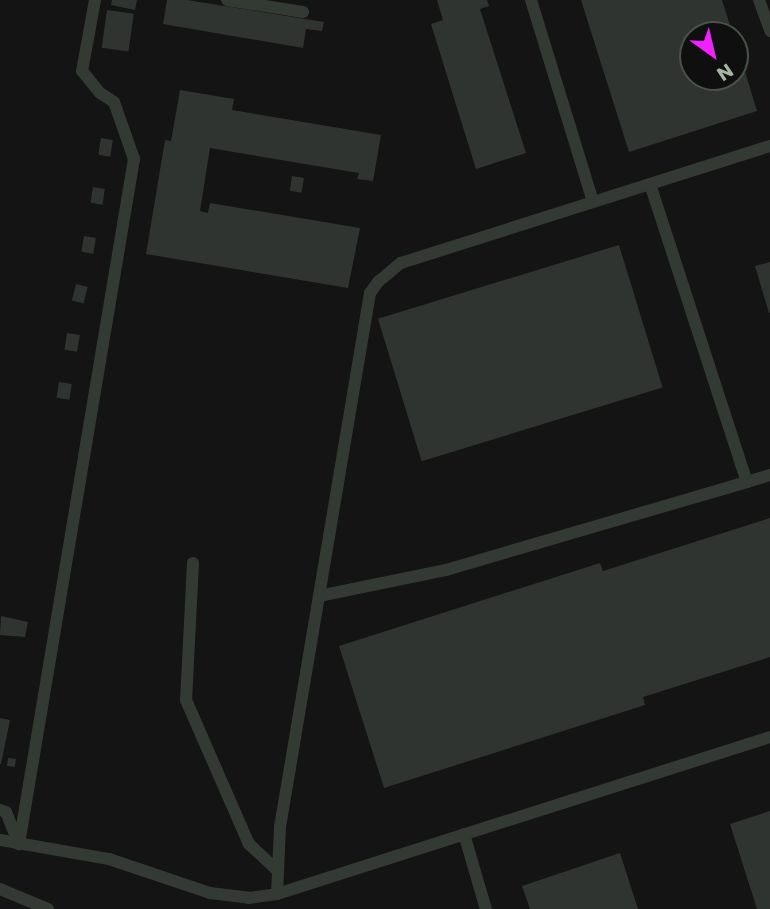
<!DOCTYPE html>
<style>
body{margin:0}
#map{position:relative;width:770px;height:909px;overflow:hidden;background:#131413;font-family:Poppins,sans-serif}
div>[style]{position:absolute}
.building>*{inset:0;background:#303430;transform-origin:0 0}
.service>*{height:12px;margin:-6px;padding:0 6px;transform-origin:6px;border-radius:6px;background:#333a34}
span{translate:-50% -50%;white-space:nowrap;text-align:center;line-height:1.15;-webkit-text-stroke:5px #0e0f0e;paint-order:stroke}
.north{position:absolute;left:679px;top:21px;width:70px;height:70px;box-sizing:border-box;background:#0e0f0e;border:2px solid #4a524a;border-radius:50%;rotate:146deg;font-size:19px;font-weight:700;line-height:28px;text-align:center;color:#a4b6a3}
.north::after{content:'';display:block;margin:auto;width:24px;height:32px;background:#f021fe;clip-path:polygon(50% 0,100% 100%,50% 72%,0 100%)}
</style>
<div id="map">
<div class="building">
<div style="clip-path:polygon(112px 0,137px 0,135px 10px,111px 5px)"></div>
<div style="clip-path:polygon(167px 0,187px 0,324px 22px,322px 31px,306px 29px,303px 48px,163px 24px)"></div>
<div style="clip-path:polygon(437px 0,487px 0,489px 6px,480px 9px,526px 153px,476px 169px,431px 24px,443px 20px)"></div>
<div style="clip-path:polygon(581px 0,722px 0,733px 35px,693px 35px,693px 77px,735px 77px,736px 42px,757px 111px,629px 152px)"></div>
<div style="left:107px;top:10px;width:27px;height:38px;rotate:8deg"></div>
<div style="clip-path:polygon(180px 90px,234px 99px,232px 110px,381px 135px,373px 181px,357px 179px,359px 173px,210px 148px,200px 211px,208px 213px,210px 203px,360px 228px,348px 288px,146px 254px,165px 140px,171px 141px)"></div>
<div style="left:101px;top:138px;width:12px;height:17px;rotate:9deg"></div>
<div style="left:292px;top:176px;width:12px;height:15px;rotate:9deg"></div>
<div style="left:93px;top:187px;width:12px;height:16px;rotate:9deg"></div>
<div style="left:84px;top:236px;width:12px;height:16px;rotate:9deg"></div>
<div style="left:619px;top:245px;width:149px;height:252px;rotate:73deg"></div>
<div style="clip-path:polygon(770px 262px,770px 313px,769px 313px,755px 266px)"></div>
<div style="left:76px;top:284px;width:12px;height:17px;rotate:14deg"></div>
<div style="left:67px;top:333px;width:13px;height:17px;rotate:9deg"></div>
<div style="left:59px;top:382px;width:13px;height:16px;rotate:9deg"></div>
<div style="clip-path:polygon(770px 518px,770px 657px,643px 697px,645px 705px,384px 788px,339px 646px,600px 563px,603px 571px)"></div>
<div style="clip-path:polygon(1px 616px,28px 622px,25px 637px,0 635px)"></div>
<div style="clip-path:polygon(0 718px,10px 720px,1px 764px,0 764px)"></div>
<div style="left:8px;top:758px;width:8px;height:8px;rotate:7deg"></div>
<div style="clip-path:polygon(770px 811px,770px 909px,757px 909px,730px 824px)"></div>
<div style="clip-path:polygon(620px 853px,638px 909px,530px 909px,522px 886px)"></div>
</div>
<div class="service">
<div style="left:227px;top:0;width:77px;rotate:9deg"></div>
<div style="left:531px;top:0;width:211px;rotate:72.9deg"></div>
<div style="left:759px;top:0;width:33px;rotate:70deg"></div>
<div style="left:650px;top:184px;width:313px;rotate:72deg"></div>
<div style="left:747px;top:482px;width:24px;rotate:-17deg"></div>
<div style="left:193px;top:563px;width:137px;rotate:92.9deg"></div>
<div style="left:186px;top:700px;width:157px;rotate:66.4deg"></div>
<div style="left:249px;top:844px;width:38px;rotate:43deg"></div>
<div style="left:319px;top:596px;width:130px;rotate:-11.6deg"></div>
<div style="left:446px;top:570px;width:314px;rotate:-16.3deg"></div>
<div style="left:0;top:810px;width:6px;rotate:18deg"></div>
<div style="left:6px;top:812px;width:35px;rotate:68deg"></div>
<div style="left:464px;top:834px;width:78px;rotate:73.7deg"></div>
<div style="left:0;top:840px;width:111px;rotate:9.9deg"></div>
<div style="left:109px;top:859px;width:107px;rotate:18.6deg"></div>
<div style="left:210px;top:893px;width:39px;rotate:7deg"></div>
<div style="left:249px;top:898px;width:28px;rotate:-8deg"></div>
<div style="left:277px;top:894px;width:517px;rotate:-17.66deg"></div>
<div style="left:19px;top:844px;width:695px;rotate:-80.47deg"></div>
<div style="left:134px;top:159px;width:60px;rotate:-109.3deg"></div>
<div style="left:114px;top:102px;width:17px;rotate:-147deg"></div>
<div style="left:100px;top:93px;width:28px;rotate:-129deg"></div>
<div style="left:82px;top:71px;width:72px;rotate:-79.6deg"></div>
<div style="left:0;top:889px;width:52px;rotate:22.6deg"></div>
<div style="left:277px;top:894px;width:67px;rotate:-87.4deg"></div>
<div style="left:280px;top:827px;width:542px;rotate:-80.43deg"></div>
<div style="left:370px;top:293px;width:14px;rotate:-54deg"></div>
<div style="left:378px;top:282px;width:30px;rotate:-40deg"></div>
<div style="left:401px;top:263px;width:387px;rotate:-17.6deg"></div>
</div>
<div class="north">N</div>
</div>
